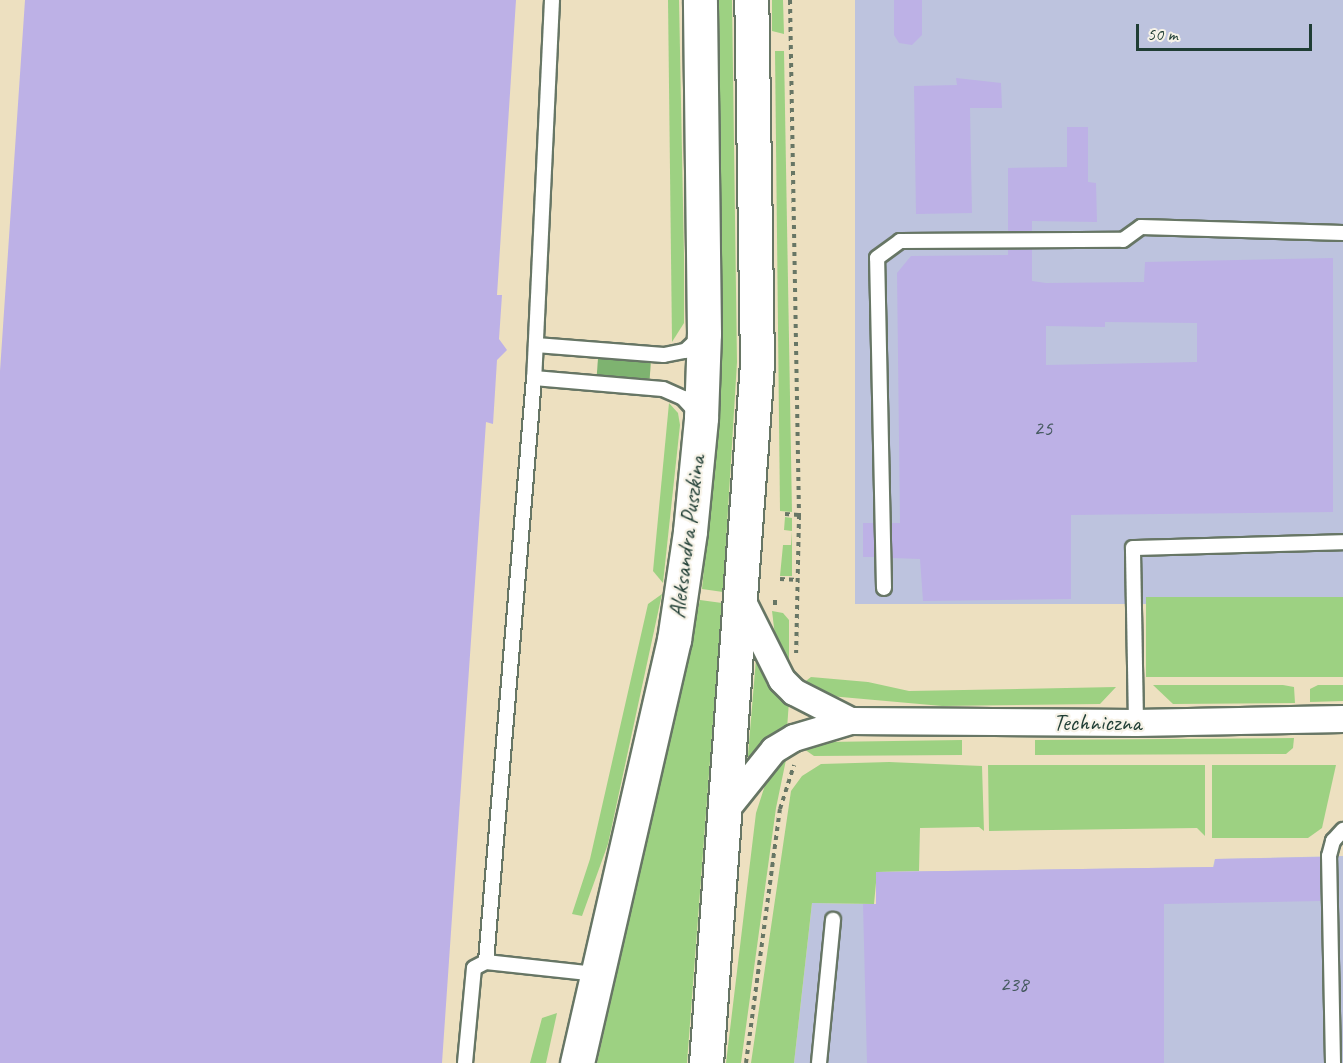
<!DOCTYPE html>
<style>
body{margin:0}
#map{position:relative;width:1343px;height:1063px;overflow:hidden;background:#ede0c0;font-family:Caveat,sans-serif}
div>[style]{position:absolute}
.industrial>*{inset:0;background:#bdc3de;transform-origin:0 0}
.green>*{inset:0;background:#9dd182;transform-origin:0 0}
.forest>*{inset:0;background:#7eb370;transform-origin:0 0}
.building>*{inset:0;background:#bdb1e6;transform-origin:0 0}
.path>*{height:4px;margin-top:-2px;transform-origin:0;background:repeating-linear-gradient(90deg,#677665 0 4.5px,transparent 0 9px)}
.roads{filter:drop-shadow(2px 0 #677665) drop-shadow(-2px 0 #677665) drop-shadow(0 2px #677665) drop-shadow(0 -2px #677665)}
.service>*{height:14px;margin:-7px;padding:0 7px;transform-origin:7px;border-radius:7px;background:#fff}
.minor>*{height:26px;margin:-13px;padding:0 13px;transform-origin:13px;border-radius:13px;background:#fff}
.secondary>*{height:33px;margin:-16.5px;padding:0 16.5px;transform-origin:16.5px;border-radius:16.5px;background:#fff}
span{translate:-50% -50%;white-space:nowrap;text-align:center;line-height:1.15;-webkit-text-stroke:4.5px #f7f3e8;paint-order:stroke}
.number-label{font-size:21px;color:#465a60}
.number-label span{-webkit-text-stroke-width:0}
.street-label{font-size:24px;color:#1f3d34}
.scale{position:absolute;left:1136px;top:24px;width:176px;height:27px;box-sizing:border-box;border:3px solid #1f3d34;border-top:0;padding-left:8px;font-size:18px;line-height:21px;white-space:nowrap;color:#1f3d34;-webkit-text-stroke:4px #f7f3e8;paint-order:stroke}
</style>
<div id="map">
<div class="industrial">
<div style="left:855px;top:0;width:488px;height:604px"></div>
<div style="clip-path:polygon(1343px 856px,1343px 1063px,794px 1063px,812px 903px,876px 904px,876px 872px,1213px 867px,1215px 859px)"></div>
</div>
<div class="green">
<div style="clip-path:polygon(668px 0,679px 0,684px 256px,684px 323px,672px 342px)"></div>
<div style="clip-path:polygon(719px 0,732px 0,737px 362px,723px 592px,702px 589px,721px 382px)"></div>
<div style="clip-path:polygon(772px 0,783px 0,784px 34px,772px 31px)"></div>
<div style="clip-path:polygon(775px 51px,784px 51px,792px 512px,780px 511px)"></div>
<div style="clip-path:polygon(669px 403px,678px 413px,680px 425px,663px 583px,653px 571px)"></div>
<div style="clip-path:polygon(785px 517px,792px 518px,792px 576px,780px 576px,783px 545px,791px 545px,792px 531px,784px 530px)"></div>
<div style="clip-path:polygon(662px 594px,608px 844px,582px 916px,572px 914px,590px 859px,648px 604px)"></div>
<div style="left:1343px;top:597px;width:80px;height:197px;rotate:90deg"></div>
<div style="clip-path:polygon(700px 600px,722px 603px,687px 1063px,597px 1063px)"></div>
<div style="clip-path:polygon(772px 611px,783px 613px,789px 620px,789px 669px,776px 644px)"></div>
<div style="clip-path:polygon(756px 659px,789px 701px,787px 729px,747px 767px)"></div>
<div style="clip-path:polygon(811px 677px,868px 682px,909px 691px,1116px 687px,1100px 704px,942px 706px,830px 696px,802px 684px)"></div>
<div style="clip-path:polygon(1153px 685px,1283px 685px,1294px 687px,1295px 703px,1173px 704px)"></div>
<div style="clip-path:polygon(1318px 685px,1343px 685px,1343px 701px,1310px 702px,1310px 689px)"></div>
<div style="clip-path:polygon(1294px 738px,1293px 748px,1286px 754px,1035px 755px,1035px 740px)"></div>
<div style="clip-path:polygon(962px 740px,962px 755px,814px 756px,801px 747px,825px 742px)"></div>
<div style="clip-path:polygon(787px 755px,776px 808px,741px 1063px,726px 1063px,756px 813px,767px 779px)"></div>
<div style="clip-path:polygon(889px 762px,982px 766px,984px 831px,979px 827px,920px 828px,919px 871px,877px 872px,874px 904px,812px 903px,794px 1063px,751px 1063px,791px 791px,802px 776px,821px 764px)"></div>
<div style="clip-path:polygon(988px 765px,1205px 765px,1205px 836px,1197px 828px,989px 831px)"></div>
<div style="clip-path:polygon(1212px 765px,1336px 765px,1322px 828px,1308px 838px,1212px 838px)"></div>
<div style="clip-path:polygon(557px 1013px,546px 1063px,530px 1063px,542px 1018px)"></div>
</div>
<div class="forest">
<div style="left:598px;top:358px;width:53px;height:17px;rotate:4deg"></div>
</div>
<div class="building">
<div style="clip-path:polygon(25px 0,516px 0,497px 295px,502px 295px,499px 339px,507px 350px,497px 360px,493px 424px,486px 422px,442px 1063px,0 1063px,0 371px)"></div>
<div style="clip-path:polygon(894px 0,922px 0,922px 35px,912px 45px,899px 43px,894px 35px)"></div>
<div style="clip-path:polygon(956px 78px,1001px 83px,1002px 108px,970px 108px,972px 213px,916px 214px,914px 86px,957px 85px)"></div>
<div style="clip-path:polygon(1067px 127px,1088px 127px,1088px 182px,1096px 183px,1097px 222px,1032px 221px,1032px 231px,1008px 232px,1008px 168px,1067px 167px)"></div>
<div style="clip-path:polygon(evenodd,1032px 249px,1032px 281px,1046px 283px,1144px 282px,1145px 262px,1333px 258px,1333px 512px,1071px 515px,1071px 599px,923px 601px,920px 559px,892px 558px,892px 523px,900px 523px,897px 273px,911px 256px,1008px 255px,1008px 250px,1032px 249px,1105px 322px,1197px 323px,1197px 362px,1046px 365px,1046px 326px,1105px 327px,1105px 322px)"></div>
<div style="left:874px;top:523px;width:34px;height:11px;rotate:90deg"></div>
<div style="clip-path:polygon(1320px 857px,1320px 901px,1164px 904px,1164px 1063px,867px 1063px,863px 904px,876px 904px,876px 872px,1214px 867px,1215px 859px)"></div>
</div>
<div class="path">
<div style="left:790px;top:0;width:515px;rotate:89deg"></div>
<div style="left:799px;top:515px;width:138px;rotate:91.2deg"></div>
<div style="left:785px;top:514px;width:14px;rotate:4deg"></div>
<div style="left:780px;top:579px;width:19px;rotate:3deg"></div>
<div style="left:775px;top:605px;width:6px;rotate:-90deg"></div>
<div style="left:746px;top:1063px;width:256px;rotate:-82.4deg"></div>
<div style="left:780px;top:809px;width:46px;rotate:-72.3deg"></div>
</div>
<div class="roads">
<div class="service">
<div style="left:552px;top:0;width:378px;rotate:92.7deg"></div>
<div style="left:534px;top:378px;width:586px;rotate:94.7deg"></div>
<div style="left:486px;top:962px;width:112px;rotate:6.2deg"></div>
<div style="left:536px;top:345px;width:128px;rotate:4.5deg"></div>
<div style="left:664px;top:355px;width:21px;rotate:-11deg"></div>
<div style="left:685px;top:351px;width:21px;rotate:-43deg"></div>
<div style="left:534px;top:378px;width:129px;rotate:4.9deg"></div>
<div style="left:663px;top:389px;width:22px;rotate:24deg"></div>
<div style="left:683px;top:398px;width:19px;rotate:47deg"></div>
<div style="left:884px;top:588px;width:330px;rotate:-91.2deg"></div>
<div style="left:877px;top:258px;width:29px;rotate:-36deg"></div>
<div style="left:900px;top:241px;width:223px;rotate:-0.3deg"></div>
<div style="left:1123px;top:240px;width:22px;rotate:-36deg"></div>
<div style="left:1141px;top:227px;width:202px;rotate:1.7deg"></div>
<div style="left:1136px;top:723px;width:175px;rotate:-91deg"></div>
<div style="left:1133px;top:548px;width:210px;rotate:-1.6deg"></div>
<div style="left:465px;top:1063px;width:95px;rotate:-84.6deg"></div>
<div style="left:474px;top:968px;width:13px;rotate:-27deg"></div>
<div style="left:819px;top:1063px;width:144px;rotate:-84.4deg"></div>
<div style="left:1333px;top:1063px;width:207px;rotate:-91.1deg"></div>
<div style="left:1329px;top:856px;width:16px;rotate:-75deg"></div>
<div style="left:1333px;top:841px;width:15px;rotate:-48deg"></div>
</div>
<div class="minor">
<div style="left:742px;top:600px;width:89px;rotate:63.4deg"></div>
<div style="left:782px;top:680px;width:17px;rotate:45deg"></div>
<div style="left:794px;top:692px;width:64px;rotate:27deg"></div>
<div style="left:725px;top:811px;width:78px;rotate:-51.2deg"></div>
<div style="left:774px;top:750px;width:23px;rotate:-31deg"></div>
<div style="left:794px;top:738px;width:59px;rotate:-16.6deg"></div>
<div style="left:851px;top:721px;width:285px;rotate:0.4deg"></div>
<div style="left:1136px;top:723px;width:207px;rotate:-1.1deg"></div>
</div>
<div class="secondary">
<div style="left:577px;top:1063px;width:434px;rotate:-77.1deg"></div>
<div style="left:674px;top:640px;width:110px;rotate:-81.6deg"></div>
<div style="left:690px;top:531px;width:114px;rotate:-84.4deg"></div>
<div style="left:701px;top:418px;width:84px;rotate:-88deg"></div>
<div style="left:704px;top:334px;width:334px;rotate:-90.7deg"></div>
<div style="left:706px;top:1063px;width:701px;rotate:-85.83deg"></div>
<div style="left:757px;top:364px;width:364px;rotate:-90.9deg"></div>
</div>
</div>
<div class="number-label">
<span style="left:1043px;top:428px">25</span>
<span style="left:1014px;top:984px">238</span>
</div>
<div class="street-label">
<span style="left:687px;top:537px;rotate:-83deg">Aleksandra Puszkina</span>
<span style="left:1097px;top:723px">Techniczna</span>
</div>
<div class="scale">50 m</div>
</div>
